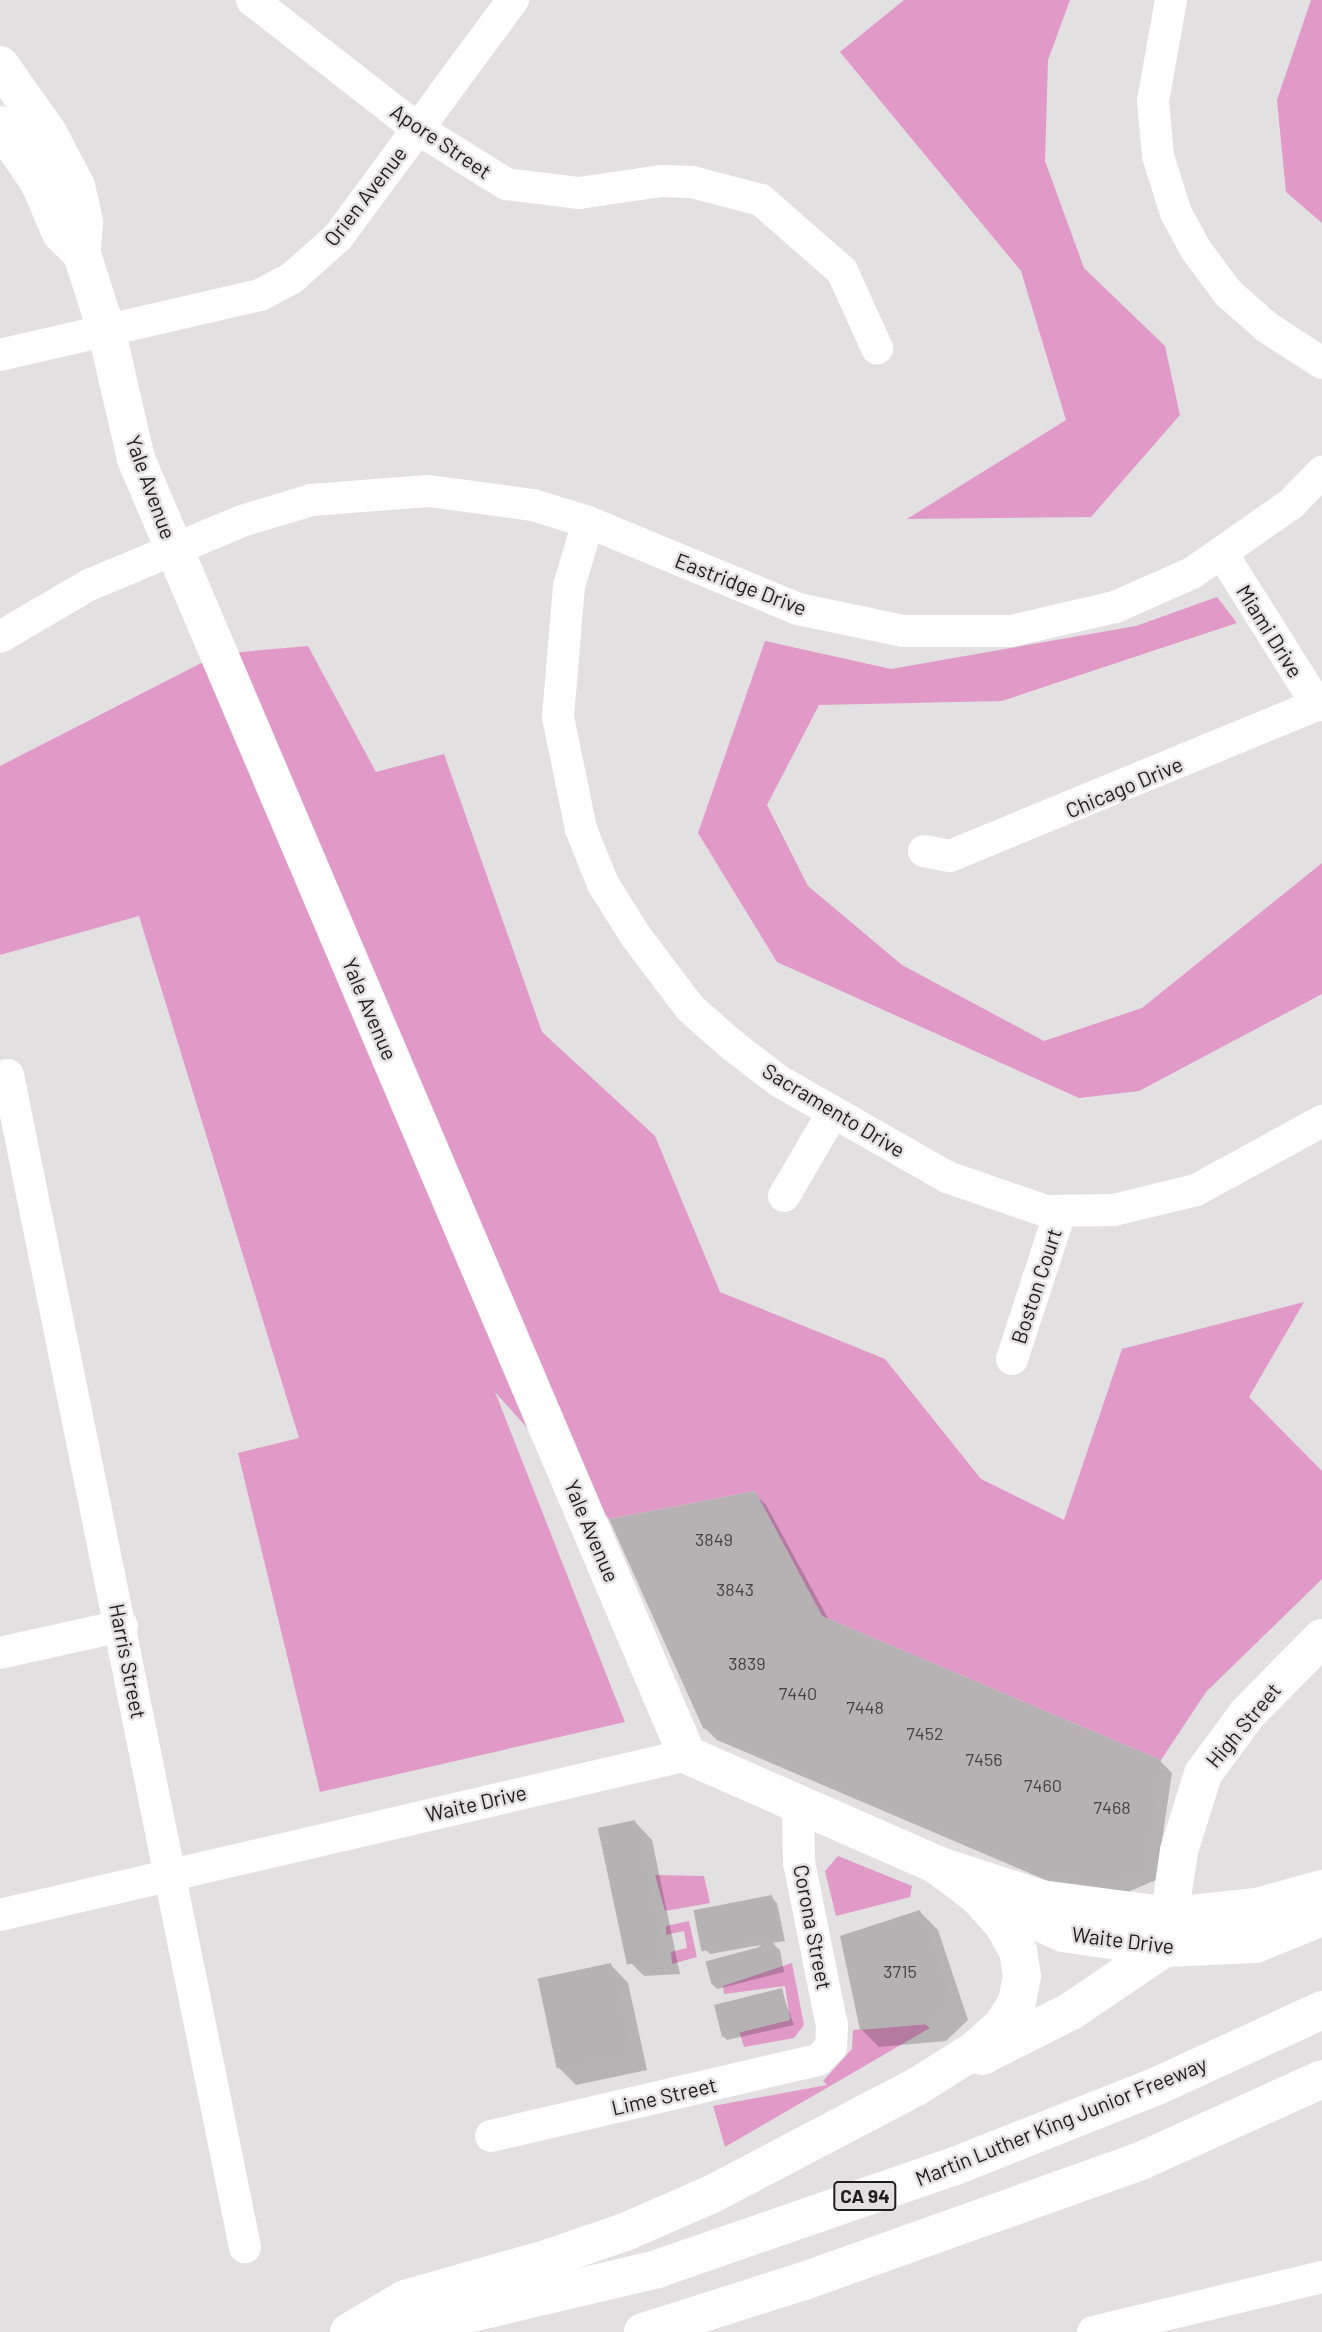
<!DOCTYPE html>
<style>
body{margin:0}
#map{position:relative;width:1322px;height:2332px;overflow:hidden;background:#e3e0e2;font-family:Barlow,sans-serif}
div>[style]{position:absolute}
.green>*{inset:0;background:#e199c7}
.shadow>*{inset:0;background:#0003}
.building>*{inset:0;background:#b6b2b4;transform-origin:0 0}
.minor>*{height:32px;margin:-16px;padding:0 16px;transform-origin:16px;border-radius:16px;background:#fff}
.major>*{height:38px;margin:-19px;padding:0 19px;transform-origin:19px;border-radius:19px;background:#fff}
.highway>*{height:38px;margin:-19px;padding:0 19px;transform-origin:19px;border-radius:19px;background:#fff}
span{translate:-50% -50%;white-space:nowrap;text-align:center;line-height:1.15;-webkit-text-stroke:5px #e3e0e2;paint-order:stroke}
.number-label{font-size:18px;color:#454344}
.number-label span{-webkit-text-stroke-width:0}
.shield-label span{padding:2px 5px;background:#e3e0e2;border:2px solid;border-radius:5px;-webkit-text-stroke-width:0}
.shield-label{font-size:19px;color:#1f1e1e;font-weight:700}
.street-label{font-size:21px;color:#1f1e1e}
</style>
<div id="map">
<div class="green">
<div style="clip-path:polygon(904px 0,1070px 0,1048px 60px,1045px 161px,1084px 268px,1165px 346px,1180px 415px,1091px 517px,907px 519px,1066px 420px,1021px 271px,840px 52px)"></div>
<div style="clip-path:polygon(1311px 0,1322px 0,1322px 223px,1286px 192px,1277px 100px)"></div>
<div style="clip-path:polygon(1217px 597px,1237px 623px,1002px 701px,819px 705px,767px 805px,808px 886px,902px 965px,1044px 1041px,1142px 1008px,1322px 863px,1322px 994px,1139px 1091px,1079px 1098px,777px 962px,698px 833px,765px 641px,891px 669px,1136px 626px)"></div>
<div style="clip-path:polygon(308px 646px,376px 772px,444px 754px,542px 1032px,655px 1136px,720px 1292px,885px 1359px,981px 1479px,1064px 1520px,1122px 1349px,1304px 1302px,1249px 1397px,1322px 1471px,1322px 1579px,1206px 1692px,1161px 1760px,822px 1616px,755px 1491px,609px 1519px,495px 1392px,625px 1722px,320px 1792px,238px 1453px,299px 1438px,139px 916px,0 955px,0 766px,219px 654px)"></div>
<div style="clip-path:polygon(838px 1856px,912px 1886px,910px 1897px,836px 1916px,825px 1871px)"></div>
<div style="clip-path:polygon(655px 1875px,704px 1876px,710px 1903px,665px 1911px)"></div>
<div style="clip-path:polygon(689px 1921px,697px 1957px,672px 1964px,671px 1952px,687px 1948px,684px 1931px,666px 1935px,666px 1926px)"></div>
<div style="clip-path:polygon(792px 1963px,804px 2025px,794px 2038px,744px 2047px,739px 2031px,790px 2020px,785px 1986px,724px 1994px,723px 1986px)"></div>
<div style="clip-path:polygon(925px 2024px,930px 2028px,725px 2147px,713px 2106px,827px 2085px,823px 2081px,852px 2049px,853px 2030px)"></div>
</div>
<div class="shadow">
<div style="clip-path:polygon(754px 1493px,766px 1505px,829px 1620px,1160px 1761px,1172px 1773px,1156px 1880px,1123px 1894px,1048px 1881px,717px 1740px,704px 1727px)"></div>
<div style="clip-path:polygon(635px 1822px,652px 1840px,680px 1974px,644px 1976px,626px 1958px)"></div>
<div style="clip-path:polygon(771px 1897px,777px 1903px,785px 1941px,772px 1943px,780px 1950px,784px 1972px,717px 1989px,711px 1983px,761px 1945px,710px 1954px,704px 1948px)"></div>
<div style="clip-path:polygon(920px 1912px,938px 1930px,968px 2020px,946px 2041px,879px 2047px,861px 2029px)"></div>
<div style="clip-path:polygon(611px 1965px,628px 1983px,647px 2070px,576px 2085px,558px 2067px)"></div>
<div style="clip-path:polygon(781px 1990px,794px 2025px,727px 2040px,721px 2034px)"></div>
</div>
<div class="building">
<div style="clip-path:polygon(755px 1491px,822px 1616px,1161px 1760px,1145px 1869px,1110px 1883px,1034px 1870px,703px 1728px,609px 1519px)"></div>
<div style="left:635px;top:1820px;width:140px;height:38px;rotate:78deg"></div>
<div style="left:772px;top:1895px;width:42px;height:80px;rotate:79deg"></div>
<div style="clip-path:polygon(920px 1910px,951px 2001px,928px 2024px,860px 2030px,840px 1936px)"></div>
<div style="left:774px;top:1943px;width:24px;height:71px;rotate:75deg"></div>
<div style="left:611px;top:1963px;width:92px;height:75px;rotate:78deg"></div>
<div style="left:782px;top:1988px;width:33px;height:70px;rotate:76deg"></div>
</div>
<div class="minor">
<div style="left:252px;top:0;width:210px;rotate:37.9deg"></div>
<div style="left:418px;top:129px;width:104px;rotate:32deg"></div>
<div style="left:506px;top:184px;width:74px;rotate:7deg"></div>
<div style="left:579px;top:193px;width:83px;rotate:-8.3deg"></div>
<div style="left:661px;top:181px;width:31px;rotate:2deg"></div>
<div style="left:692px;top:182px;width:71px;rotate:14.6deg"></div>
<div style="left:761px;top:200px;width:108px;rotate:41.2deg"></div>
<div style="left:842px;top:271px;width:85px;rotate:65.6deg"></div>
<div style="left:1171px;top:0;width:103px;rotate:100.1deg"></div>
<div style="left:1153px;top:101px;width:55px;rotate:84.8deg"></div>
<div style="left:1158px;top:156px;width:60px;rotate:72.5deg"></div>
<div style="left:1176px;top:213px;width:42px;rotate:61.6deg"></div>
<div style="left:1196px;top:250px;width:54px;rotate:53.3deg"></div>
<div style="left:1228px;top:293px;width:53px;rotate:41.2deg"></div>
<div style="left:1268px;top:328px;width:64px;rotate:32.9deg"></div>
<div style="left:0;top:355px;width:267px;rotate:-13deg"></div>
<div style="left:260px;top:295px;width:36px;rotate:-28deg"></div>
<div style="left:292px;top:278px;width:62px;rotate:-41.7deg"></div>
<div style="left:338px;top:237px;width:295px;rotate:-53.6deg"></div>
<div style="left:588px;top:522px;width:67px;rotate:106.5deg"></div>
<div style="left:569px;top:586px;width:131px;rotate:94.8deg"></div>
<div style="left:558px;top:717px;width:114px;rotate:78.4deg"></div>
<div style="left:581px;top:829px;width:59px;rotate:68.2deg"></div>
<div style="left:603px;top:884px;width:60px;rotate:57.9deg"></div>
<div style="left:635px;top:935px;width:91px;rotate:53deg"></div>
<div style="left:690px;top:1008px;width:56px;rotate:41.4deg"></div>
<div style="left:732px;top:1045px;width:59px;rotate:37.5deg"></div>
<div style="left:779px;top:1081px;width:193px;rotate:29.7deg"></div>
<div style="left:947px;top:1177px;width:105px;rotate:19deg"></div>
<div style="left:1046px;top:1211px;width:68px;rotate:-0.8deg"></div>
<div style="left:1114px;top:1210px;width:84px;rotate:-13.7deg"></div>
<div style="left:1196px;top:1190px;width:144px;rotate:-28.7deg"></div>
<div style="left:1223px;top:555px;width:178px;rotate:57.8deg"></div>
<div style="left:0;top:637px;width:103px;rotate:-30.3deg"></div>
<div style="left:89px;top:585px;width:166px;rotate:-22.7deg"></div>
<div style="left:242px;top:521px;width:72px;rotate:-16.9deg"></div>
<div style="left:311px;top:500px;width:118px;rotate:-4.4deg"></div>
<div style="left:429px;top:491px;width:105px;rotate:7.7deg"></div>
<div style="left:533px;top:505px;width:58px;rotate:17.2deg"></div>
<div style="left:588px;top:522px;width:227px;rotate:22.5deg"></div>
<div style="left:798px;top:609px;width:107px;rotate:11.8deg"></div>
<div style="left:903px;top:631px;width:108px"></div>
<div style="left:1011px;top:631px;width:107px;rotate:-13deg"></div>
<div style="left:1115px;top:607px;width:84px;rotate:-23.8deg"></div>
<div style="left:1192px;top:573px;width:121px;rotate:-34.9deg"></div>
<div style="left:1291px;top:504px;width:45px;rotate:-45.9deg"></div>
<div style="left:924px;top:851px;width:26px;rotate:11deg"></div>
<div style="left:950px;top:856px;width:402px;rotate:-22.4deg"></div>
<div style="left:0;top:1077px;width:8px;rotate:-14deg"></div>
<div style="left:8px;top:1075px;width:1196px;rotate:78.57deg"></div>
<div style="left:784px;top:1196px;width:97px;rotate:-59.7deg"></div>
<div style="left:1012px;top:1359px;width:155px;rotate:-71.9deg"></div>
<div style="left:0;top:1653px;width:125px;rotate:-12.5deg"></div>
<div style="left:0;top:1915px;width:705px;rotate:-13.11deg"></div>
<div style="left:491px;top:2136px;width:336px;rotate:-13.1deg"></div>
<div style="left:818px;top:2060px;width:18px;rotate:-45deg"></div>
<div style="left:831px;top:2047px;width:21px;rotate:-87deg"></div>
<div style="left:832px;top:2026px;width:166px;rotate:-101.4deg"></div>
<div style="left:799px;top:1863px;width:57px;rotate:-91deg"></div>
<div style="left:1093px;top:2332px;width:236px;rotate:-13.5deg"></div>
</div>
<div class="major">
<div style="left:0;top:65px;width:83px;rotate:54.8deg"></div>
<div style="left:48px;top:133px;width:60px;rotate:62.2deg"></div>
<div style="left:76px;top:186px;width:37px;rotate:77deg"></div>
<div style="left:84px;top:222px;width:32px;rotate:94deg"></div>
<div style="left:82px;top:254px;width:83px;rotate:72.4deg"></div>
<div style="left:107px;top:333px;width:129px;rotate:77deg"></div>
<div style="left:136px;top:459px;width:1408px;rotate:66.97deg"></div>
<div style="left:687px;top:1755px;width:273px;rotate:23.7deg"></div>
<div style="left:937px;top:1865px;width:109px;rotate:18.1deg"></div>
<div style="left:1041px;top:1899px;width:131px;rotate:7.5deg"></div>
<div style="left:1171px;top:1916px;width:86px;rotate:-6deg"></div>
<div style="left:1257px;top:1907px;width:67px;rotate:-15.5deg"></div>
<div style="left:0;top:125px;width:69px;rotate:55.6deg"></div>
<div style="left:39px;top:182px;width:56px;rotate:66.7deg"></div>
<div style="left:61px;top:233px;width:30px;rotate:45deg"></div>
<div style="left:1001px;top:1905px;width:68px;rotate:24.3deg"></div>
<div style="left:1063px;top:1933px;width:102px;rotate:8.4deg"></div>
<div style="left:1164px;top:1948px;width:91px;rotate:-2.5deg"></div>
<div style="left:1255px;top:1944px;width:72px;rotate:-21.9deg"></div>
<div style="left:1166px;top:1939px;width:89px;rotate:-81.6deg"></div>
<div style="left:1179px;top:1851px;width:81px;rotate:-72.7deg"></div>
<div style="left:1203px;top:1774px;width:74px;rotate:-53.7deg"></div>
<div style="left:1247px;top:1714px;width:107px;rotate:-45.4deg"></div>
</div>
<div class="highway">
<div style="left:982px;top:2056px;width:100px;rotate:-26.8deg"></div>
<div style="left:1071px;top:2011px;width:112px;rotate:-34.1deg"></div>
<div style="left:349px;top:2332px;width:65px;rotate:-30.5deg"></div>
<div style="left:405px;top:2299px;width:150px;rotate:-15.9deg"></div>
<div style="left:549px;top:2258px;width:80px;rotate:-18.9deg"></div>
<div style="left:625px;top:2232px;width:95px;rotate:-23.6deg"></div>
<div style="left:712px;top:2194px;width:230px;rotate:-27.7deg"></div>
<div style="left:916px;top:2087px;width:70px;rotate:-32.1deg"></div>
<div style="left:975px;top:2050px;width:36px;rotate:-42deg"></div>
<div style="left:1002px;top:2026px;width:28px;rotate:-58deg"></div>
<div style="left:1017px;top:2002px;width:26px;rotate:-79deg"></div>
<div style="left:1022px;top:1976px;width:25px;rotate:-99deg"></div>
<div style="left:1018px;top:1951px;width:31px;rotate:-119deg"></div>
<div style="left:1003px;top:1924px;width:36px;rotate:-132deg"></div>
<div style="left:979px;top:1897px;width:53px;rotate:-142.7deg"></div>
<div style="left:391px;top:2332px;width:273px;rotate:-13.3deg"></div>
<div style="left:657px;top:2269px;width:315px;rotate:-19.1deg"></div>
<div style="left:955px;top:2166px;width:217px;rotate:-21.6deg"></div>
<div style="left:1157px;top:2086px;width:182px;rotate:-24.7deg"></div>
<div style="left:643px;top:2332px;width:169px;rotate:-17.6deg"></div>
<div style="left:804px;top:2281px;width:360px;rotate:-19.6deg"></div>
<div style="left:1143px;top:2160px;width:196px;rotate:-24.3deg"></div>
</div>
<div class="number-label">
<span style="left:714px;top:1539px">3849</span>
<span style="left:735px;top:1589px">3843</span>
<span style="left:747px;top:1663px">3839</span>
<span style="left:798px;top:1693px">7440</span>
<span style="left:865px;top:1707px">7448</span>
<span style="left:925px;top:1733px">7452</span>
<span style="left:984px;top:1759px">7456</span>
<span style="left:1043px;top:1785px">7460</span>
<span style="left:1112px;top:1807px">7468</span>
<span style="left:900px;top:1971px">3715</span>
</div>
<div class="shield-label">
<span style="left:865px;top:2196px">CA 94</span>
</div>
<div class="street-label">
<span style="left:441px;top:141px;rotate:34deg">Apore Street</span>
<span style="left:365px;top:196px;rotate:-52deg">Orien Avenue</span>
<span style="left:151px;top:487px;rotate:70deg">Yale Avenue</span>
<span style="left:741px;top:584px;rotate:21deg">Eastridge Drive</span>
<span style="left:1270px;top:631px;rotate:58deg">Miami Drive</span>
<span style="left:1124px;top:787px;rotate:-23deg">Chicago Drive</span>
<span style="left:370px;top:1009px;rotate:67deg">Yale Avenue</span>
<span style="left:834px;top:1110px;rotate:31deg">Sacramento Drive</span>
<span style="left:1036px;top:1286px;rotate:-72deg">Boston Court</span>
<span style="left:592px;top:1531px;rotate:67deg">Yale Avenue</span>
<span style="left:128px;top:1661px;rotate:79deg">Harris Street</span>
<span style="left:1243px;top:1725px;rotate:-50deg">High Street</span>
<span style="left:476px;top:1803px;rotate:-13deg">Waite Drive</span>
<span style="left:813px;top:1927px;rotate:79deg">Corona Street</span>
<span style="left:1123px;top:1940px;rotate:7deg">Waite Drive</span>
<span style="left:664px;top:2096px;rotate:-13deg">Lime Street</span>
<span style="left:1061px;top:2121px;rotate:-22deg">Martin Luther King Junior Freeway</span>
</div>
</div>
